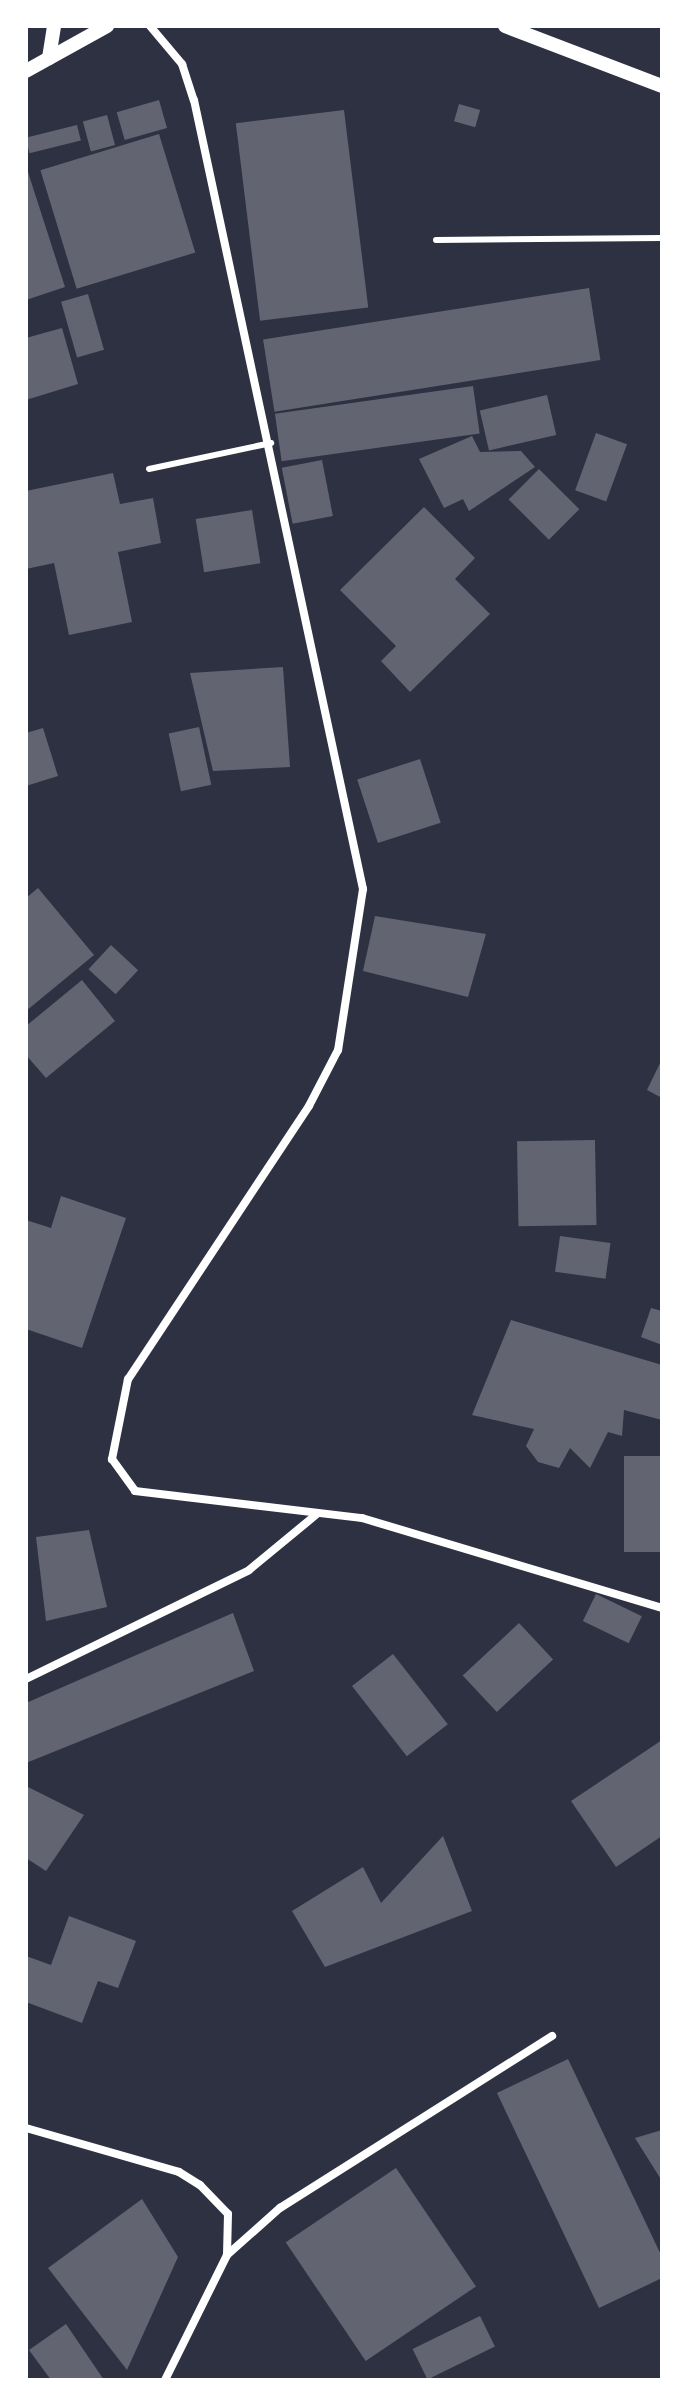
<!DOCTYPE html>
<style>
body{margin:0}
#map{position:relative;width:688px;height:2406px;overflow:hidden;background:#2d3142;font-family:"PT Sans Narrow",sans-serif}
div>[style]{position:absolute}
.building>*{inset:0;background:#626471;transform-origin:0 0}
.service>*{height:6px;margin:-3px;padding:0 3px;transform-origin:3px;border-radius:3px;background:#fff}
.minor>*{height:8px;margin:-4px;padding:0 4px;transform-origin:4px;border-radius:4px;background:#fff}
.tertiary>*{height:14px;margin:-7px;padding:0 7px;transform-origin:7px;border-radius:7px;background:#fff}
span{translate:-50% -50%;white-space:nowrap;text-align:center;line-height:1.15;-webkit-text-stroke:8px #fff;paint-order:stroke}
.frame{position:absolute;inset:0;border:28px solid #fff;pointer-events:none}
</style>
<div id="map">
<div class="building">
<div style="left:159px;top:100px;width:29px;height:44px;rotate:74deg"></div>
<div style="left:459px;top:104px;width:22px;height:18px;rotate:16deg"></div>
<div style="left:344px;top:110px;width:199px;height:109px;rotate:83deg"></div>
<div style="left:107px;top:115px;width:31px;height:25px;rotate:75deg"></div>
<div style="left:77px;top:125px;width:16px;height:53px;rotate:76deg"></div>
<div style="left:159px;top:134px;width:124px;height:124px;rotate:73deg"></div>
<div style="clip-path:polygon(27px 169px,65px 287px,26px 300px,26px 170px)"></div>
<div style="left:589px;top:288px;width:73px;height:330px;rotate:81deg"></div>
<div style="left:88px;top:294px;width:58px;height:28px;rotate:74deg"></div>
<div style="clip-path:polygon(62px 328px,78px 384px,26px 400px,26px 338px)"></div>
<div style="left:473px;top:386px;width:48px;height:200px;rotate:82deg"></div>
<div style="left:547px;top:395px;width:41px;height:69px;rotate:77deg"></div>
<div style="left:596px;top:433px;width:33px;height:61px;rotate:20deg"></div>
<div style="clip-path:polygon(472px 436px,480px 452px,521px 451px,535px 467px,469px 511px,463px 499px,444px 508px,419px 459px)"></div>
<div style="left:322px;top:460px;width:57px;height:41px;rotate:79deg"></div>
<div style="left:539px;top:469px;width:57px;height:43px;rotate:45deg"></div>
<div style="clip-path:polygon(113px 473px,120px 504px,153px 498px,161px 543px,118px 552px,132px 622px,69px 635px,54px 563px,26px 569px,26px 491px)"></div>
<div style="clip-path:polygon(424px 507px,475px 558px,455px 579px,490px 614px,410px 692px,381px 661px,396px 646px,340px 590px)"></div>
<div style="left:252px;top:510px;width:54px;height:57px;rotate:81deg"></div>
<div style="clip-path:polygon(283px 667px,290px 767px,213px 771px,190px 673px)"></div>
<div style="left:199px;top:727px;width:59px;height:31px;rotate:78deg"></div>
<div style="clip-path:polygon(43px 728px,58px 776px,26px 786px,26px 733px)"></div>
<div style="left:420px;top:759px;width:67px;height:66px;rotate:72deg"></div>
<div style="clip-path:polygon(38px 888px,94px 955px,26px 1011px,26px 898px)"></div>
<div style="clip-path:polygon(375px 916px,486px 934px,468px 997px,363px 971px)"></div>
<div style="left:111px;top:945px;width:37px;height:33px;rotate:43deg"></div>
<div style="clip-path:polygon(82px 980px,115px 1021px,46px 1078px,26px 1055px,26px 1026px)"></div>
<div style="clip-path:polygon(662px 1059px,662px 1098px,647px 1090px)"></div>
<div style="left:595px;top:1140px;width:85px;height:78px;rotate:89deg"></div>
<div style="clip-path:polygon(61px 1196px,126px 1218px,82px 1348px,26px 1329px,26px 1220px,51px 1228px)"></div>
<div style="left:560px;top:1236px;width:51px;height:36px;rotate:8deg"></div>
<div style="clip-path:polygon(651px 1308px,662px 1311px,662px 1345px,641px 1337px)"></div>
<div style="clip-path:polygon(511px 1320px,662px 1365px,662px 1420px,624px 1410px,622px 1436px,608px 1432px,590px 1468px,570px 1448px,559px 1468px,538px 1462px,526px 1446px,534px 1429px,472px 1415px)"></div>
<div style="left:624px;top:1456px;width:38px;height:96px"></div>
<div style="clip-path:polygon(89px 1530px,107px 1607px,46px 1621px,36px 1537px)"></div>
<div style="left:596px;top:1594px;width:51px;height:30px;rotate:26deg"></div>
<div style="clip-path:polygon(233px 1613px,254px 1671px,26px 1763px,26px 1703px)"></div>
<div style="left:519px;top:1623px;width:50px;height:77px;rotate:47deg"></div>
<div style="left:393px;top:1654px;width:89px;height:52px;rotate:52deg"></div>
<div style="clip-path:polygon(662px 1740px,662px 1836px,616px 1867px,571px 1801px)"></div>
<div style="clip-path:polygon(26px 1786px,84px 1815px,46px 1871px,26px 1858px)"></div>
<div style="clip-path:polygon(443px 1836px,472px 1911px,325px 1967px,292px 1911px,363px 1867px,381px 1903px)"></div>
<div style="clip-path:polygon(69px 1916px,136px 1941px,118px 1988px,98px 1981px,82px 2023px,26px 2002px,26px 1956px,51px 1965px)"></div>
<div style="clip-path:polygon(568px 2059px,662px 2257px,662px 2278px,599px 2308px,497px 2093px)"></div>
<div style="clip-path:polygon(662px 2130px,662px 2181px,635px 2138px)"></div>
<div style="left:396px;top:2168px;width:143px;height:133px;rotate:56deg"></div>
<div style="clip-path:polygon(142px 2199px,178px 2257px,127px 2370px,48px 2268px)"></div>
<div style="left:480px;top:2316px;width:34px;height:75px;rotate:64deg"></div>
<div style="clip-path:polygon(66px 2324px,104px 2380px,51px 2380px,29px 2350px)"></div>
</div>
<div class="service">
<div style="left:436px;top:240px;width:226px;rotate:-0.5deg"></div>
<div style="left:149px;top:469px;width:125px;rotate:-12deg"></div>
</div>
<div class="minor">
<div style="left:150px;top:26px;width:50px;rotate:49.9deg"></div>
<div style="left:182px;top:64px;width:38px;rotate:72deg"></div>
<div style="left:194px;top:100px;width:807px;rotate:77.91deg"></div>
<div style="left:363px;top:889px;width:163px;rotate:98.8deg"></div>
<div style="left:338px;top:1050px;width:63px;rotate:117.4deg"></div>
<div style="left:309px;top:1106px;width:328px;rotate:123.5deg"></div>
<div style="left:128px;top:1379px;width:82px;rotate:101.3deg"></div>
<div style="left:112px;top:1459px;width:39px;rotate:54deg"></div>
<div style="left:135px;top:1491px;width:229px;rotate:6.8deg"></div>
<div style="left:362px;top:1518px;width:313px;rotate:16.7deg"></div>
<div style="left:26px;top:1679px;width:248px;rotate:-26deg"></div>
<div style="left:249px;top:1570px;width:88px;rotate:-39.5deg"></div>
<div style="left:26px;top:2128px;width:159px;rotate:16deg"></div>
<div style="left:179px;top:2172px;width:25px;rotate:32deg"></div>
<div style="left:200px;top:2185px;width:40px;rotate:46deg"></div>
<div style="left:228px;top:2214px;width:41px;rotate:91.4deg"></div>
<div style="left:165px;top:2380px;width:140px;rotate:-63.6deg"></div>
<div style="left:227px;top:2255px;width:71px;rotate:-41.6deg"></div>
<div style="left:280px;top:2208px;width:322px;rotate:-32.3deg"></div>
</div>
<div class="tertiary">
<div style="left:505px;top:26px;width:168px;rotate:20.9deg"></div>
<div style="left:49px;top:58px;width:32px;rotate:-81deg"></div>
<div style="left:26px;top:71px;width:93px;rotate:-29.1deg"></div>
</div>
<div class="frame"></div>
</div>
